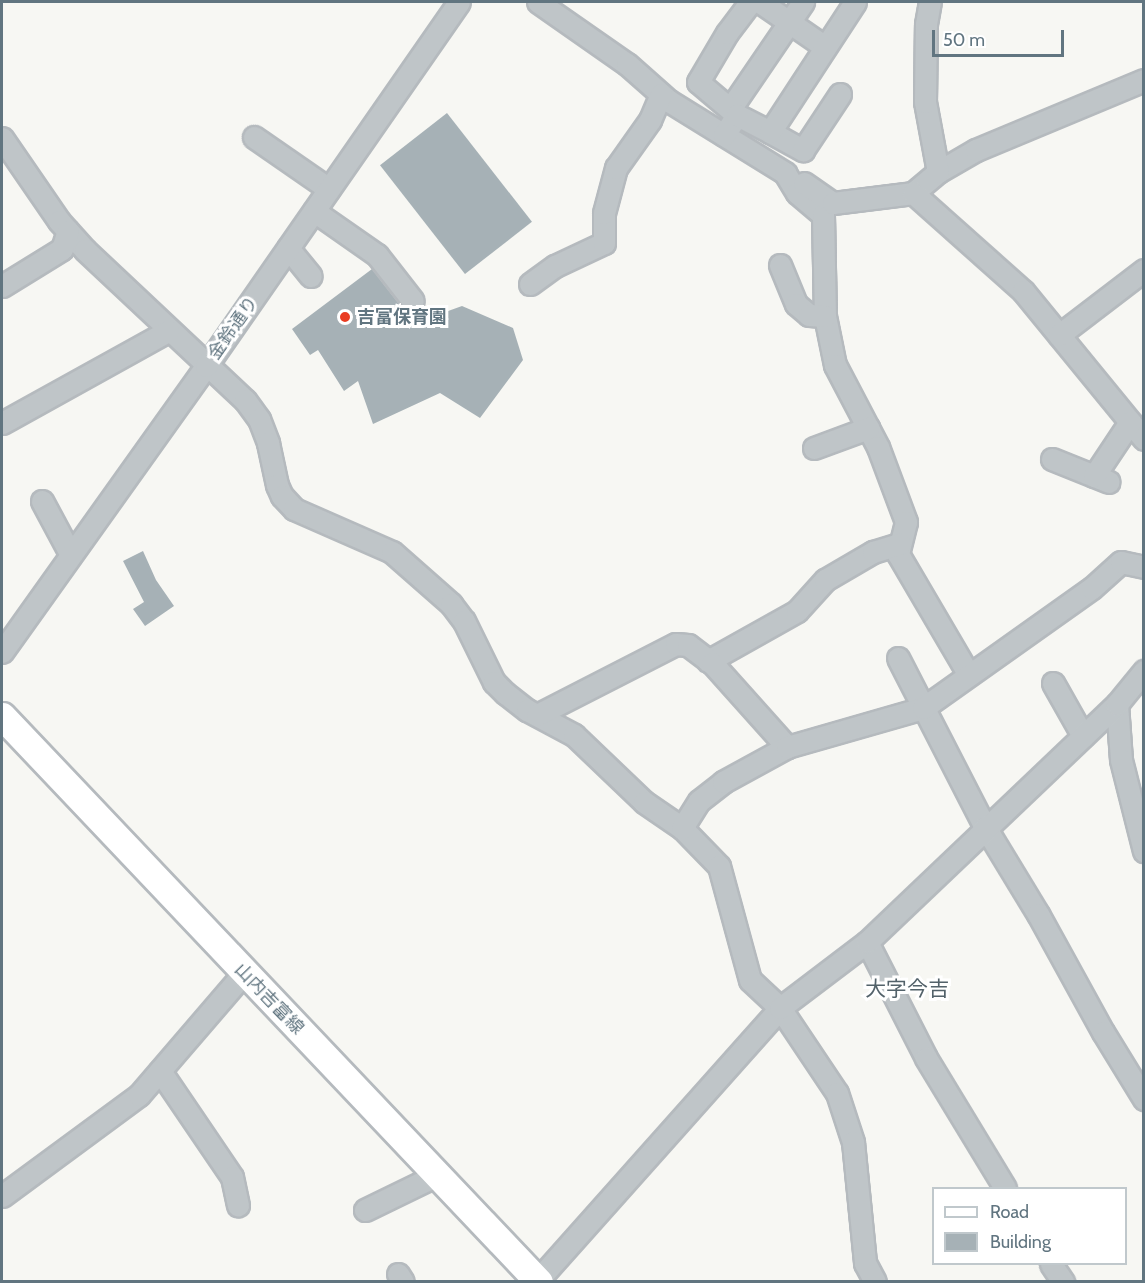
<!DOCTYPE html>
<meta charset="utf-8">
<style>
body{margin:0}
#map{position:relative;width:1145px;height:1283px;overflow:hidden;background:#f7f7f3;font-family:Cabin,"Noto Sans JP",sans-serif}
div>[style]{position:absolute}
.building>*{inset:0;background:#a6b1b6;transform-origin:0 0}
.roads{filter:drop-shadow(2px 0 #b5babe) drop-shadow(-2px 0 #b5babe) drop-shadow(0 2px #b5babe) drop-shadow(0 -2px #b5babe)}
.minor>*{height:21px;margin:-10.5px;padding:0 10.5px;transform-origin:10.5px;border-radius:10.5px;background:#bfc5c8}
.major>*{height:27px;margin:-13.5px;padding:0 13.5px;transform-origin:13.5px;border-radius:13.5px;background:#fff}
.dots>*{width:16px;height:16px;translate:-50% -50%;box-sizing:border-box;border:3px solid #fff;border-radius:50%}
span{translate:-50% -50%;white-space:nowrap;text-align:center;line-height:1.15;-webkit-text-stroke:6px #fff;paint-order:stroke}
.poi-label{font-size:18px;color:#617580;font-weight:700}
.left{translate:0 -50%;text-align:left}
.street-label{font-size:18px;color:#617580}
.quarter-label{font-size:21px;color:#53626a}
.frame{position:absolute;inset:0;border:3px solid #617580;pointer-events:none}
.legend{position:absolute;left:932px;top:1187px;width:195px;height:78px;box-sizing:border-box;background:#fff;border:2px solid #c0c8cc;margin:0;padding:8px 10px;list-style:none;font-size:18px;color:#617580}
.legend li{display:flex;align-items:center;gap:12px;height:30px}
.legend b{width:30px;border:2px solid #c0c8cc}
.scale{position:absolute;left:932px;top:30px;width:132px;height:27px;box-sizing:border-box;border:3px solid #617580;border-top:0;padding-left:8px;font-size:18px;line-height:21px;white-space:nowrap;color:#617580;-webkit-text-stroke:4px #fff;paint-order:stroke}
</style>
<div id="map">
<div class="building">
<div style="left:447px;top:113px;width:138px;height:85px;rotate:52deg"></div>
<div style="clip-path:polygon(372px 269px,403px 309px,413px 313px,423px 327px,437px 315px,462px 306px,513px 328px,523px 360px,480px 418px,440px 393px,373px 424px,358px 381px,344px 391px,318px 350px,310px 355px,292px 329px)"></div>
<div style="clip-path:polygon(143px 551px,156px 580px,174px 606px,145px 626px,133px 609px,144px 602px,123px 561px)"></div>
</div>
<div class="roads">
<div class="minor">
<div style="left:538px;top:2px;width:108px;rotate:34.9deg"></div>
<div style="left:627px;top:64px;width:56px;rotate:41.4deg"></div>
<div style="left:669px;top:101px;width:137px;rotate:31.8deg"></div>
<div style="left:785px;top:173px;width:23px;rotate:59deg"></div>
<div style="left:797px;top:193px;width:34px;rotate:40deg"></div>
<div style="left:823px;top:215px;width:101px;rotate:88.9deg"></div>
<div style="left:825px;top:316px;width:50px;rotate:78.5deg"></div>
<div style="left:835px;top:365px;width:93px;rotate:62.3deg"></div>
<div style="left:878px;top:447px;width:80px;rotate:69.5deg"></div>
<div style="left:906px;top:522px;width:33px;rotate:104deg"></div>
<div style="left:898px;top:554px;width:140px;rotate:59.6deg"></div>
<div style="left:760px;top:2px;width:79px;rotate:34.7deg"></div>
<div style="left:730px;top:109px;width:130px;rotate:-55.7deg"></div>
<div style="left:737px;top:115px;width:51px;rotate:-139.8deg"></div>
<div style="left:698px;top:82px;width:57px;rotate:-59.4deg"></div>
<div style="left:727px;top:33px;width:39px;rotate:-53deg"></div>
<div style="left:770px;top:132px;width:38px;rotate:29deg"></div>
<div style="left:803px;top:150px;width:67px;rotate:-56.5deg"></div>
<div style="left:724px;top:135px;width:24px;rotate:-57deg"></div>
<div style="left:737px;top:115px;width:37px;rotate:27deg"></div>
<div style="left:770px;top:132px;width:155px;rotate:-56.8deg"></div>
<div style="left:254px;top:137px;width:91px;rotate:34.7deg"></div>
<div style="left:2px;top:138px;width:101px;rotate:55.5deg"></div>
<div style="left:59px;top:221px;width:39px;rotate:48deg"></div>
<div style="left:85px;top:250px;width:219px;rotate:43.2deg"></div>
<div style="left:245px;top:400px;width:24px;rotate:54deg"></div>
<div style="left:259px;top:419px;width:26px;rotate:69deg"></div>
<div style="left:268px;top:443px;width:43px;rotate:77.9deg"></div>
<div style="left:277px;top:485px;width:12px;rotate:66deg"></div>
<div style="left:282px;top:496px;width:18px;rotate:47deg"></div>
<div style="left:294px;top:509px;width:107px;rotate:23.7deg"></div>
<div style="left:392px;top:552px;width:79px;rotate:41.4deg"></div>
<div style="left:451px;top:604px;width:21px;rotate:53deg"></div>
<div style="left:464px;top:621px;width:68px;rotate:63.8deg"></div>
<div style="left:494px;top:682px;width:16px;rotate:45deg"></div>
<div style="left:505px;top:693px;width:28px;rotate:38deg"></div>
<div style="left:527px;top:710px;width:53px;rotate:28deg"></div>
<div style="left:574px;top:735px;width:97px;rotate:43.7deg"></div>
<div style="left:644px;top:802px;width:46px;rotate:34.4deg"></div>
<div style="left:682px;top:828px;width:53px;rotate:45.8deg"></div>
<div style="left:719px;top:866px;width:118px;rotate:74.8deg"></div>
<div style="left:750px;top:980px;width:41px;rotate:43deg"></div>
<div style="left:780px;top:1008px;width:102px;rotate:56.2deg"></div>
<div style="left:837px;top:1093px;width:52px;rotate:71.9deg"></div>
<div style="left:853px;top:1142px;width:122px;rotate:84.3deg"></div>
<div style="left:865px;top:1263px;width:21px;rotate:62deg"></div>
<div style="left:938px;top:172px;width:44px;rotate:-30.1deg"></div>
<div style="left:976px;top:150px;width:182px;rotate:-22.6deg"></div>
<div style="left:804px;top:183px;width:35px;rotate:35deg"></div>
<div style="left:833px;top:203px;width:81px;rotate:-7.1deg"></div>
<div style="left:913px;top:193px;width:33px;rotate:-40deg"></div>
<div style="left:938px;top:172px;width:71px;rotate:-100.5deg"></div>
<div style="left:925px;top:102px;width:78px;rotate:-89.3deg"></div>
<div style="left:926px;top:24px;width:22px;rotate:-80deg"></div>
<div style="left:913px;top:193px;width:147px;rotate:41.7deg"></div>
<div style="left:1023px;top:291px;width:191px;rotate:50.7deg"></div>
<div style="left:314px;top:211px;width:77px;rotate:34.9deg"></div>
<div style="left:377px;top:255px;width:58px;rotate:52deg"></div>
<div style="left:288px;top:248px;width:36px;rotate:51deg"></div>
<div style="left:780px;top:265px;width:42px;rotate:67.7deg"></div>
<div style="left:796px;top:304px;width:17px;rotate:40deg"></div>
<div style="left:809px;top:315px;width:16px;rotate:4deg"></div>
<div style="left:530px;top:284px;width:31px;rotate:-36deg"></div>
<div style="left:555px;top:266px;width:54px;rotate:-25.1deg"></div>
<div style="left:604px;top:243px;width:30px;rotate:-90deg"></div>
<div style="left:604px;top:213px;width:47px;rotate:-75.1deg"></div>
<div style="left:616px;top:168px;width:59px;rotate:-54.7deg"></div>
<div style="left:650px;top:120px;width:28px;rotate:-67deg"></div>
<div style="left:2px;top:286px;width:70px;rotate:-31.7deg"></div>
<div style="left:62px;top:249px;width:19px;rotate:-72deg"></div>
<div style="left:1059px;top:335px;width:107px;rotate:-37.4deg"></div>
<div style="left:2px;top:423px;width:190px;rotate:-29deg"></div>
<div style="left:814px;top:448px;width:58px;rotate:-20.3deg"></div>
<div style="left:1052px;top:459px;width:61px;rotate:22deg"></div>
<div style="left:1094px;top:476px;width:65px;rotate:-56.3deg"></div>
<div style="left:42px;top:501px;width:61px;rotate:61.8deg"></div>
<div style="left:2px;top:652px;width:351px;rotate:-54.5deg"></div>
<div style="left:206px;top:366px;width:443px;rotate:-55.2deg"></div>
<div style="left:898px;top:658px;width:190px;rotate:62.8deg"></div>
<div style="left:985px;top:827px;width:102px;rotate:58.7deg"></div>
<div style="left:1038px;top:914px;width:135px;rotate:61.2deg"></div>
<div style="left:1103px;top:1032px;width:79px;rotate:58.5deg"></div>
<div style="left:708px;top:661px;width:102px;rotate:-29.3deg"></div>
<div style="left:797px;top:611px;width:42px;rotate:-47.9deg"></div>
<div style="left:825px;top:580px;width:56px;rotate:-30.3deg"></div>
<div style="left:873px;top:552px;width:28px;rotate:-17deg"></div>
<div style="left:1053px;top:683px;width:61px;rotate:60.5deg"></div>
<div style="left:1117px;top:704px;width:56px;rotate:85.9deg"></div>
<div style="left:1121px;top:760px;width:94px;rotate:75.8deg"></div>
<div style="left:537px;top:715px;width:156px;rotate:-27.1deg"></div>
<div style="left:676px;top:644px;width:12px;rotate:5deg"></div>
<div style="left:688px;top:645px;width:30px;rotate:37deg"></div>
<div style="left:712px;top:663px;width:113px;rotate:48.2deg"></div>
<div style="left:682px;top:828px;width:32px;rotate:-58deg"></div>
<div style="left:699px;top:801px;width:31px;rotate:-38deg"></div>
<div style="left:723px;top:782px;width:73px;rotate:-28.7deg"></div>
<div style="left:787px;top:747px;width:141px;rotate:-16deg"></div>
<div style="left:923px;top:708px;width:207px;rotate:-35.4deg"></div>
<div style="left:1092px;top:588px;width:39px;rotate:-42deg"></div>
<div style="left:1121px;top:562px;width:24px;rotate:12deg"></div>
<div style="left:867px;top:942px;width:130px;rotate:63deg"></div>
<div style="left:926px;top:1058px;width:152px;rotate:58.7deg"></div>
<div style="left:160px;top:1071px;width:128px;rotate:55.8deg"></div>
<div style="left:232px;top:1177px;width:29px;rotate:78deg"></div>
<div style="left:2px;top:1196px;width:170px;rotate:-36.4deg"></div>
<div style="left:139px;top:1095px;width:161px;rotate:-49.3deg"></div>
<div style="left:365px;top:1210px;width:80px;rotate:-25.9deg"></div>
<div style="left:1051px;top:1264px;width:22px;rotate:56deg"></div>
<div style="left:398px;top:1274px;width:9px;rotate:58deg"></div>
<div style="left:536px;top:1282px;width:367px;rotate:-48.3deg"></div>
<div style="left:780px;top:1008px;width:109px;rotate:-37.2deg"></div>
<div style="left:867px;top:942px;width:345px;rotate:-43.6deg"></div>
<div style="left:1117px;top:704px;width:43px;rotate:-50.7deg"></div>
</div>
<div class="major">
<div style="left:2px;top:716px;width:780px;rotate:46.51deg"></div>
</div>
</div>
<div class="dots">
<div style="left:345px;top:317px;background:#e93b21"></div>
</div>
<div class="poi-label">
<span class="left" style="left:357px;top:317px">吉富保育園</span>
</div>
<div class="street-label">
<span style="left:233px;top:328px;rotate:-55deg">金鈴通り</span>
<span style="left:269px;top:999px;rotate:46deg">山内吉富線</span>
</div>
<div class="quarter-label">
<span style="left:907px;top:989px">大字今吉</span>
</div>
<div class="frame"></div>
<ul class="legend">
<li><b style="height:8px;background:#fff"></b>Road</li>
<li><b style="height:16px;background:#a6b1b6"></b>Building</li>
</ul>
<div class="scale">50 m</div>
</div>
